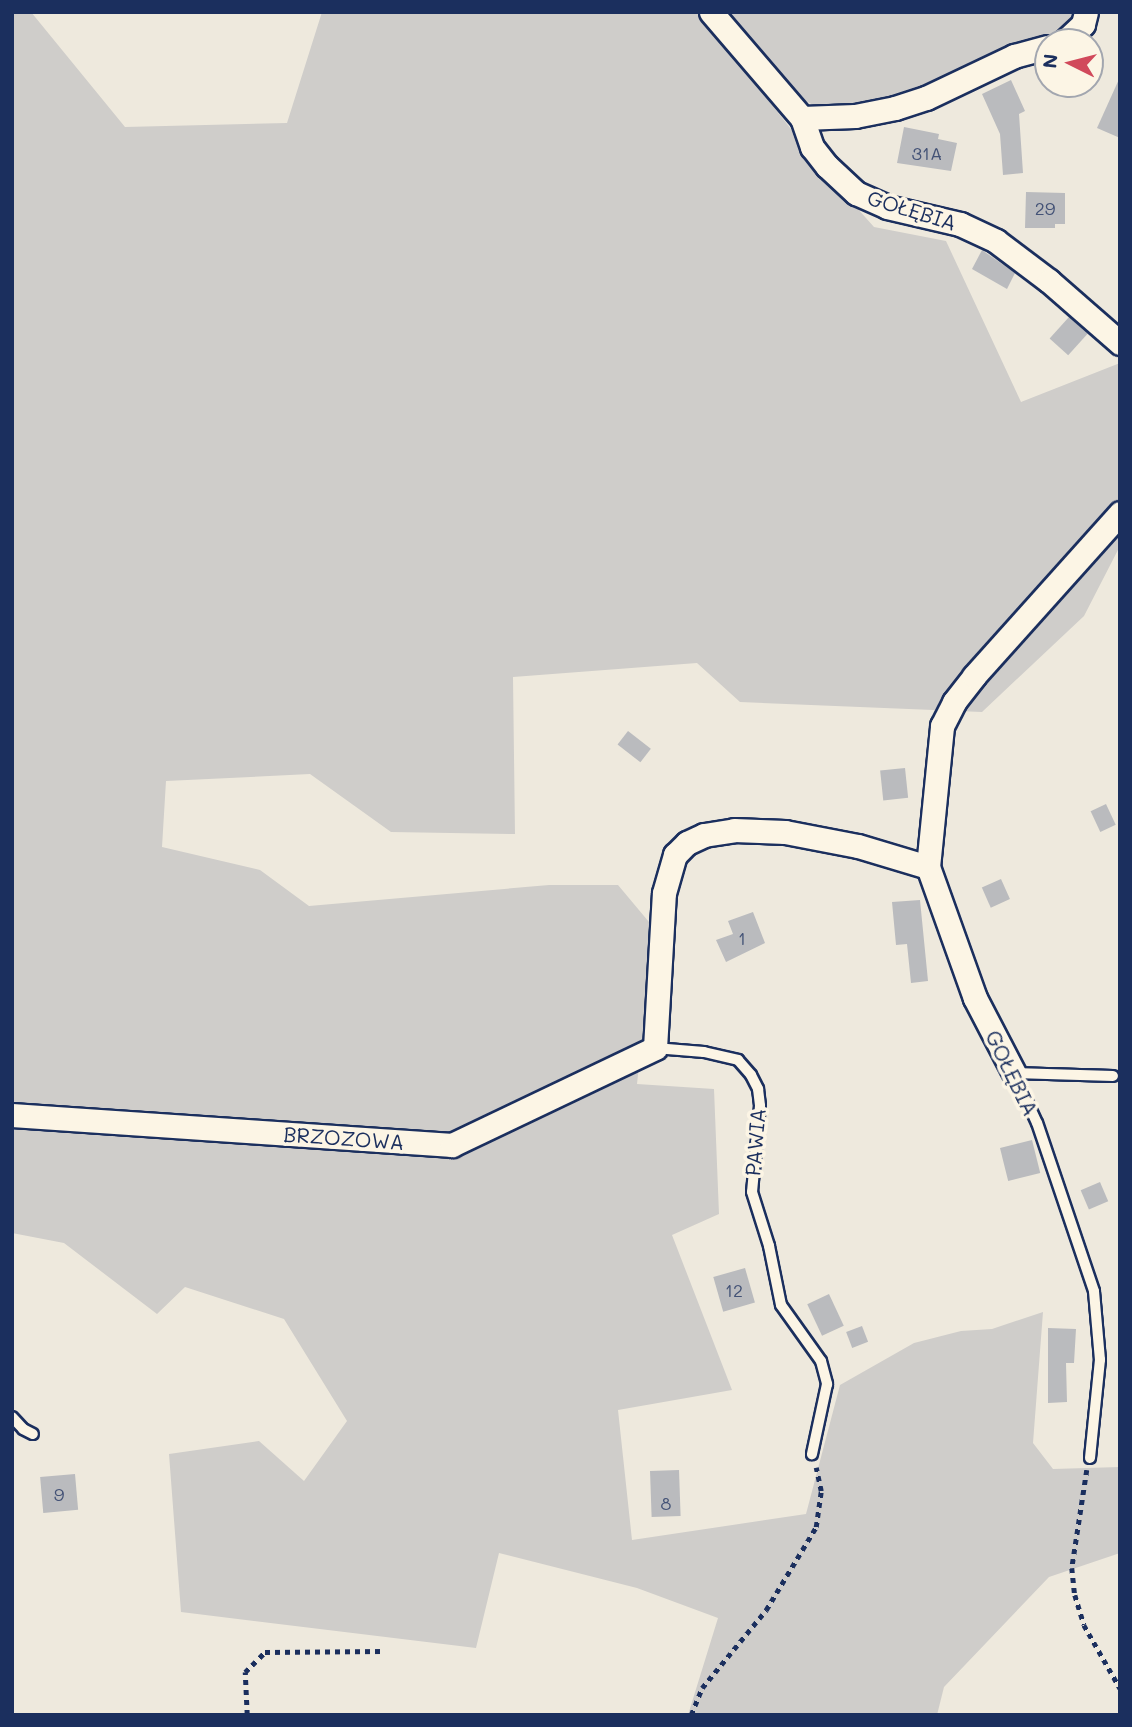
<!DOCTYPE html>
<meta charset="utf-8">
<style>
body{margin:0}
#map{position:relative;width:1132px;height:1727px;overflow:hidden;background:#eee9dd;font-family:Mali,sans-serif}
div>[style]{position:absolute}
.green>*{inset:0;background:#cfcdca}
.building>*{inset:0;background:#babbbe;transform-origin:0 0}
.path>*{height:4.5px;margin-top:-2.25px;transform-origin:0;background:repeating-linear-gradient(90deg,#1b2f5e 0 5px,transparent 0 10px)}
.roads{filter:drop-shadow(2px 0 #1b2f5e) drop-shadow(-2px 0 #1b2f5e) drop-shadow(0 2px #1b2f5e) drop-shadow(0 -2px #1b2f5e)}
.service>*{height:10px;margin:-5px;padding:0 5px;transform-origin:5px;border-radius:5px;background:#fcf5e5}
.minor>*{height:23px;margin:-11.5px;padding:0 11.5px;transform-origin:11.5px;border-radius:11.5px;background:#fcf5e5}
span{translate:-50% -50%;white-space:nowrap;text-align:center;line-height:1.15;-webkit-text-stroke:7px #fcf5e5;paint-order:stroke}
.number-label{font-size:18px;color:#435276}
.number-label span{-webkit-text-stroke-width:0}
.street-label{font-size:21px;color:#1b2f5e}
.frame{position:absolute;inset:0;border:14px solid #1b2f5e;pointer-events:none}
.north{position:absolute;left:1034px;top:28px;width:70px;height:70px;box-sizing:border-box;background:#fcf5e5;border:2px solid #a2a6af;border-radius:50%;rotate:276deg;font-size:19px;font-weight:700;line-height:28px;text-align:center;color:#1b2f5e}
.north::after{content:'';display:block;margin:auto;width:24px;height:32px;background:#d1495b;clip-path:polygon(50% 0,100% 100%,50% 72%,0 100%)}
</style>
<div id="map">
<div class="green">
<div style="clip-path:polygon(12px 12px,31px 12px,125px 127px,287px 123px,322px 12px,699px 12px,824px 171px,874px 227px,946px 241px,1021px 402px,1120px 363px,1120px 546px,1084px 616px,982px 712px,740px 702px,697px 663px,513px 677px,515px 834px,391px 832px,310px 774px,166px 781px,162px 847px,260px 870px,309px 906px,549px 885px,618px 885px,654px 928px,637px 1084px,714px 1089px,719px 1214px,672px 1235px,732px 1390px,618px 1410px,632px 1540px,806px 1514px,840px 1385px,914px 1343px,961px 1331px,992px 1329px,1043px 1312px,1033px 1443px,1053px 1469px,1120px 1467px,1120px 1553px,1049px 1577px,944px 1687px,937px 1715px,688px 1715px,718px 1618px,637px 1588px,499px 1553px,476px 1648px,181px 1612px,169px 1454px,259px 1441px,304px 1481px,347px 1421px,284px 1319px,185px 1287px,157px 1314px,64px 1243px,12px 1233px)"></div>
<div style="clip-path:polygon(726px 12px,1077px 12px,1066px 31px,1054px 37px,1038px 40px,907px 97px,858px 110px,815px 106px,802px 99px)"></div>
</div>
<div class="building">
<div style="clip-path:polygon(1120px 77px,1120px 138px,1097px 128px)"></div>
<div style="clip-path:polygon(1011px 80px,1025px 111px,1019px 114px,1023px 173px,1003px 175px,1000px 134px,982px 94px)"></div>
<div style="clip-path:polygon(904px 127px,939px 134px,938px 139px,957px 143px,951px 171px,897px 163px)"></div>
<div style="clip-path:polygon(1026px 192px,1065px 193px,1065px 224px,1055px 224px,1055px 228px,1025px 228px)"></div>
<div style="clip-path:polygon(982px 250px,1015px 273px,1007px 289px,972px 269px)"></div>
<div style="left:1069px;top:317px;width:25px;height:29px;rotate:42deg"></div>
<div style="left:628px;top:731px;width:29px;height:17px;rotate:38deg"></div>
<div style="left:905px;top:768px;width:30px;height:25px;rotate:84deg"></div>
<div style="left:1106px;top:804px;width:23px;height:17px;rotate:65deg"></div>
<div style="left:1001px;top:879px;width:22px;height:21px;rotate:66deg"></div>
<div style="clip-path:polygon(920px 900px,928px 981px,911px 983px,907px 944px,896px 945px,892px 902px)"></div>
<div style="clip-path:polygon(753px 912px,765px 943px,726px 962px,716px 940px,733px 934px,728px 921px)"></div>
<div style="left:1032px;top:1140px;width:34px;height:33px;rotate:76deg"></div>
<div style="left:1100px;top:1182px;width:21px;height:21px;rotate:67deg"></div>
<div style="left:745px;top:1268px;width:36px;height:33px;rotate:74deg"></div>
<div style="left:829px;top:1294px;width:35px;height:24px;rotate:65deg"></div>
<div style="left:862px;top:1326px;width:17px;height:17px;rotate:69deg"></div>
<div style="clip-path:polygon(1048px 1328px,1076px 1329px,1074px 1363px,1066px 1363px,1067px 1402px,1048px 1403px)"></div>
<div style="left:679px;top:1470px;width:46px;height:29px;rotate:88deg"></div>
<div style="left:75px;top:1474px;width:36px;height:35px;rotate:85deg"></div>
</div>
<div class="path">
<div style="left:1087px;top:1470px;width:99px;rotate:98.7deg"></div>
<div style="left:1072px;top:1568px;width:27px;rotate:84deg"></div>
<div style="left:1075px;top:1595px;width:31px;rotate:73deg"></div>
<div style="left:1084px;top:1625px;width:73px;rotate:60.3deg"></div>
<div style="left:247px;top:1715px;width:43px;rotate:-92.7deg"></div>
<div style="left:245px;top:1672px;width:28px;rotate:-45deg"></div>
<div style="left:265px;top:1652px;width:120px;rotate:-0.5deg"></div>
<div style="left:691px;top:1715px;width:29px;rotate:-68deg"></div>
<div style="left:702px;top:1688px;width:101px;rotate:-50.6deg"></div>
<div style="left:766px;top:1610px;width:97px;rotate:-58.9deg"></div>
<div style="left:816px;top:1527px;width:36px;rotate:-82deg"></div>
<div style="left:821px;top:1491px;width:24px;rotate:-102deg"></div>
</div>
<div class="roads">
<div class="service">
<div style="left:655px;top:1048px;width:49px;rotate:4.7deg"></div>
<div style="left:704px;top:1052px;width:35px;rotate:13deg"></div>
<div style="left:738px;top:1060px;width:20px;rotate:49deg"></div>
<div style="left:751px;top:1075px;width:16px;rotate:63deg"></div>
<div style="left:758px;top:1089px;width:17px;rotate:83deg"></div>
<div style="left:760px;top:1106px;width:86px;rotate:95.3deg"></div>
<div style="left:752px;top:1192px;width:57px;rotate:72.5deg"></div>
<div style="left:769px;top:1246px;width:60px;rotate:78.5deg"></div>
<div style="left:781px;top:1305px;width:69px;rotate:54.5deg"></div>
<div style="left:821px;top:1361px;width:24px;rotate:75deg"></div>
<div style="left:827px;top:1384px;width:72px;rotate:102.1deg"></div>
<div style="left:12px;top:1417px;width:16px;rotate:47deg"></div>
<div style="left:23px;top:1429px;width:11px;rotate:27deg"></div>
<div style="left:1090px;top:1458px;width:99px;rotate:-84.2deg"></div>
<div style="left:1100px;top:1360px;width:69px;rotate:-95deg"></div>
<div style="left:1094px;top:1291px;width:177px;rotate:-108.7deg"></div>
<div style="left:1037px;top:1123px;width:55px;rotate:-114.7deg"></div>
<div style="left:1014px;top:1073px;width:99px;rotate:1.7deg"></div>
</div>
<div class="minor">
<div style="left:711px;top:12px;width:140px;rotate:49.4deg"></div>
<div style="left:802px;top:118px;width:31px;rotate:71deg"></div>
<div style="left:812px;top:147px;width:24px;rotate:52deg"></div>
<div style="left:827px;top:166px;width:40px;rotate:43deg"></div>
<div style="left:856px;top:193px;width:34px;rotate:24deg"></div>
<div style="left:887px;top:207px;width:75px;rotate:13.1deg"></div>
<div style="left:960px;top:224px;width:40px;rotate:25deg"></div>
<div style="left:996px;top:241px;width:66px;rotate:37deg"></div>
<div style="left:1049px;top:281px;width:94px;rotate:41.1deg"></div>
<div style="left:1064px;top:42px;width:26px;rotate:-43deg"></div>
<div style="left:1083px;top:24px;width:12px;rotate:-76deg"></div>
<div style="left:802px;top:118px;width:53px;rotate:-2.2deg"></div>
<div style="left:855px;top:116px;width:41px;rotate:-11.3deg"></div>
<div style="left:895px;top:108px;width:33px;rotate:-18deg"></div>
<div style="left:926px;top:98px;width:98px;rotate:-25.5deg"></div>
<div style="left:1014px;top:56px;width:35px;rotate:-15deg"></div>
<div style="left:1014px;top:1073px;width:85px;rotate:-117.5deg"></div>
<div style="left:975px;top:998px;width:139px;rotate:-109.7deg"></div>
<div style="left:928px;top:867px;width:142px;rotate:-84.3deg"></div>
<div style="left:942px;top:726px;width:27px;rotate:-63deg"></div>
<div style="left:954px;top:702px;width:33px;rotate:-52deg"></div>
<div style="left:974px;top:676px;width:219px;rotate:-48.1deg"></div>
<div style="left:12px;top:1115px;width:441px;rotate:3.9deg"></div>
<div style="left:452px;top:1145px;width:225px;rotate:-25.5deg"></div>
<div style="left:655px;top:1048px;width:155px;rotate:-86.7deg"></div>
<div style="left:664px;top:893px;width:40px;rotate:-74deg"></div>
<div style="left:675px;top:855px;width:17px;rotate:-45deg"></div>
<div style="left:687px;top:843px;width:19px;rotate:-25deg"></div>
<div style="left:704px;top:835px;width:30px;rotate:-9deg"></div>
<div style="left:734px;top:830px;width:51px;rotate:2.2deg"></div>
<div style="left:785px;top:832px;width:74px;rotate:10.9deg"></div>
<div style="left:858px;top:846px;width:73px;rotate:16.7deg"></div>
</div>
</div>
<div class="number-label">
<span style="left:927px;top:153px">31A</span>
<span style="left:1045px;top:208px">29</span>
<span style="left:742px;top:938px">1</span>
<span style="left:734px;top:1290px">12</span>
<span style="left:59px;top:1494px">9</span>
<span style="left:666px;top:1503px">8</span>
</div>
<div class="street-label">
<span style="left:912px;top:210px;rotate:17deg">GOŁĘBIA</span>
<span style="left:1012px;top:1073px;rotate:64deg">GOŁĘBIA</span>
<span style="left:344px;top:1138px;rotate:4deg">BRZOZOWA</span>
<span style="left:755px;top:1142px;rotate:-85deg">PAWIA</span>
</div>
<div class="frame"></div>
<div class="north">N</div>
</div>
